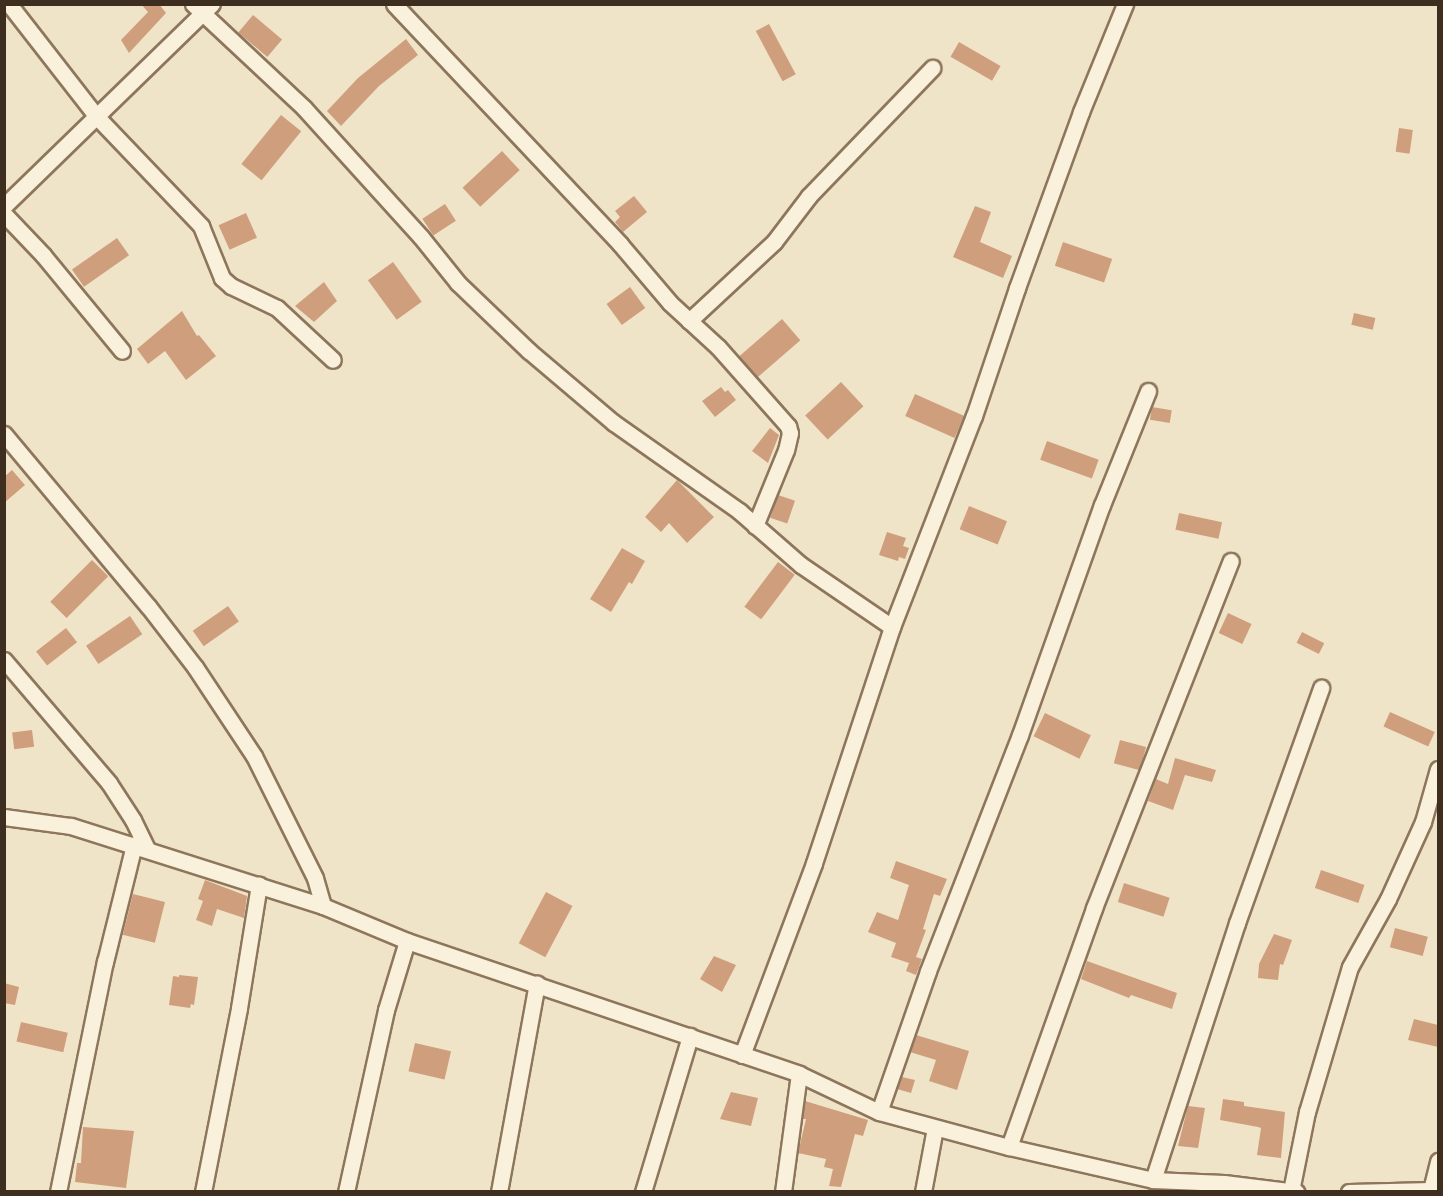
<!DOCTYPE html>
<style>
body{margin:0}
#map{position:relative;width:1443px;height:1196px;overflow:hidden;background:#f0e4c8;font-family:Literata,serif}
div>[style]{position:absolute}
.building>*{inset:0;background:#cf9f7d;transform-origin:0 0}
.roads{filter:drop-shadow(2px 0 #8d765c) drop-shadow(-2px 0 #8d765c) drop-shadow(0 2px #8d765c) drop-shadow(0 -2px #8d765c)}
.minor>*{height:15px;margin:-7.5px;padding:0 7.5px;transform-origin:7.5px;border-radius:7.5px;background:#faf1dc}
span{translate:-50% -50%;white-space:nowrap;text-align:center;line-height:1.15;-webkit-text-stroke:4.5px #f7eed8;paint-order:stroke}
.frame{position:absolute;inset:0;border:6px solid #3d2e20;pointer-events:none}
</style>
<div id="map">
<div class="building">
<div style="clip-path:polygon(141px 4px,159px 4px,166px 13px,129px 53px,121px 40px,148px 12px)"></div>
<div style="left:253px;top:15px;width:38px;height:23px;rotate:40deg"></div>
<div style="left:769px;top:24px;width:57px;height:15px;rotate:62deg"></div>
<div style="clip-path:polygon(406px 39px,418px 55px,379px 86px,341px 126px,327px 111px,358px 78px)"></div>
<div style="left:959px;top:42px;width:48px;height:17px;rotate:30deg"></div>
<div style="left:281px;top:115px;width:26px;height:63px;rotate:39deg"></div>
<div style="left:1399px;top:128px;width:14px;height:24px;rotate:8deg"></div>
<div style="left:502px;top:151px;width:26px;height:54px;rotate:47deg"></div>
<div style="clip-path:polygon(634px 196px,647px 212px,623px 232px,615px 222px,620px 217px,615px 211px)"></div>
<div style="left:445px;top:204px;width:20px;height:27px;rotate:57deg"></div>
<div style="clip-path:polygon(975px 206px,991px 212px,980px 242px,1012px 256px,1003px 278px,953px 257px)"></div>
<div style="left:246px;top:213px;width:27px;height:30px;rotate:66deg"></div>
<div style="left:117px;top:238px;width:21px;height:55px;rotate:55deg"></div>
<div style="left:1063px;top:242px;width:52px;height:25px;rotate:19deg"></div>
<div style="left:393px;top:262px;width:49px;height:31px;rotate:54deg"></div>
<div style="clip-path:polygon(324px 282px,337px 301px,314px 322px,295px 306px)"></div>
<div style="left:630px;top:287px;width:26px;height:29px;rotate:54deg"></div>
<div style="clip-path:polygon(182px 311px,197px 336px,199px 335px,216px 356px,186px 380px,165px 351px,148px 364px,137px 349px)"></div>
<div style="left:1354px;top:313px;width:22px;height:12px;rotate:13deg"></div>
<div style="left:782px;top:319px;width:28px;height:57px;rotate:49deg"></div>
<div style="left:841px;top:382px;width:33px;height:49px;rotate:47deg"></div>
<div style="clip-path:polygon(721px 387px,725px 392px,728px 390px,736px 400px,715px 417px,702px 401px)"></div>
<div style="left:915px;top:394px;width:54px;height:24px;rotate:24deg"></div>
<div style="left:1152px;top:407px;width:20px;height:13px;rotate:9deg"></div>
<div style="clip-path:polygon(770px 428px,779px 435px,768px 463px,752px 451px)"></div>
<div style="left:1047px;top:441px;width:55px;height:20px;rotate:20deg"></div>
<div style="clip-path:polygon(12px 470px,25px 485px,4px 503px,4px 477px)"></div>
<div style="clip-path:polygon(677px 480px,714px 517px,687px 543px,669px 523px,661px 532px,645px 517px)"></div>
<div style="left:778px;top:495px;width:18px;height:24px;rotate:19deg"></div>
<div style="left:969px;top:506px;width:41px;height:25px;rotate:22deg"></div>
<div style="left:1179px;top:513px;width:44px;height:17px;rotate:12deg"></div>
<div style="clip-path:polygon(887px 532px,906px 538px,903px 546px,909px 548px,905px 559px,899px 557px,898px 561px,879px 555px)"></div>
<div style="clip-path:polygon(622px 548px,645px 561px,632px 584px,629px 582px,611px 612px,590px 599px)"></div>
<div style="left:92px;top:560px;width:23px;height:59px;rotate:45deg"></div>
<div style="left:778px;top:562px;width:21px;height:56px;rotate:37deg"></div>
<div style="left:228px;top:606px;width:19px;height:43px;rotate:55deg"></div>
<div style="left:1228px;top:613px;width:26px;height:22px;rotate:25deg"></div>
<div style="left:130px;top:616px;width:22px;height:53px;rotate:56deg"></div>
<div style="left:66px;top:628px;width:18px;height:38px;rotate:52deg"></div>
<div style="left:1302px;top:632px;width:25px;height:12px;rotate:27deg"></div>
<div style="left:1390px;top:712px;width:49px;height:16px;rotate:24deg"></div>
<div style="left:1045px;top:713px;width:51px;height:26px;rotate:26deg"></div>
<div style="left:32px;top:730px;width:17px;height:20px;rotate:83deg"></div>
<div style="left:1120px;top:740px;width:27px;height:24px;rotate:15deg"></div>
<div style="clip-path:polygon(1175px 758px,1216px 770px,1212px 782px,1185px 775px,1173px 810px,1148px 801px,1156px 779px,1168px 784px)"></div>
<div style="clip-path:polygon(896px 861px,947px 879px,940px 896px,934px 894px,923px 929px,926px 930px,916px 957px,922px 959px,916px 975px,906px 971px,909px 963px,891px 957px,896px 943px,868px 932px,877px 912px,898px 920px,909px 885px,890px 878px)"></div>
<div style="left:1321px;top:870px;width:46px;height:19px;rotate:19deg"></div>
<div style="clip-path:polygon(205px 880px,247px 896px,244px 918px,217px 909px,212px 926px,196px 920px,203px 901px,198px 899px)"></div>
<div style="left:1124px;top:883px;width:48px;height:20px;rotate:18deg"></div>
<div style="left:546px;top:892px;width:30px;height:58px;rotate:28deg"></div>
<div style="left:133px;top:894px;width:33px;height:42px;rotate:14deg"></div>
<div style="left:1395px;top:928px;width:34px;height:20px;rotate:15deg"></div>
<div style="clip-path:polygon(1274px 934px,1292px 940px,1283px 965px,1280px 964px,1278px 980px,1258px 978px,1259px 964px)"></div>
<div style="clip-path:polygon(714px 956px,736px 965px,722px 992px,700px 979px)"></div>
<div style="clip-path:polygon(1087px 961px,1177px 993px,1172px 1009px,1131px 995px,1129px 998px,1081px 979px)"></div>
<div style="clip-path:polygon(179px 975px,198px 977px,194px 1005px,191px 1004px,190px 1008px,169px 1005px,173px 976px,179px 977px)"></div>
<div style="clip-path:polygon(4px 983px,19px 987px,15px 1005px,4px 1003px)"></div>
<div style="clip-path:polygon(1414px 1019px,1438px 1025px,1438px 1047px,1408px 1040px)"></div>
<div style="left:21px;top:1022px;width:48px;height:20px;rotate:13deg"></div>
<div style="clip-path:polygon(916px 1035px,969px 1051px,957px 1090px,929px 1081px,936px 1060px,910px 1052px)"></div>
<div style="left:415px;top:1043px;width:37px;height:29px;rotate:13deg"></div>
<div style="clip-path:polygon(902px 1077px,915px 1080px,911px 1093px,897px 1089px)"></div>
<div style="clip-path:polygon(731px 1092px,758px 1098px,751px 1126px,720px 1119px)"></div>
<div style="clip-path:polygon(1223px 1099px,1244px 1102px,1244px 1106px,1285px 1112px,1281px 1158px,1257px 1155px,1261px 1128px,1258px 1127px,1220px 1120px)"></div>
<div style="clip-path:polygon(805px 1101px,868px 1120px,863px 1136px,855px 1134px,841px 1187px,829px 1186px,833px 1169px,824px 1167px,826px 1159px,798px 1153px,806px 1119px,803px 1119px)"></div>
<div style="clip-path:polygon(1188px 1106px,1205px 1108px,1198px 1148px,1178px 1146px)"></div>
<div style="clip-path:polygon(83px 1127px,134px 1131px,126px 1188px,75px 1182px,77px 1163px,81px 1163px)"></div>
</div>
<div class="roads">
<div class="minor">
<div style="left:9px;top:4px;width:143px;rotate:52.1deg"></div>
<div style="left:97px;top:117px;width:151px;rotate:46.3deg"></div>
<div style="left:201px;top:226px;width:56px;rotate:68deg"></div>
<div style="left:222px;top:278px;width:12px;rotate:42deg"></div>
<div style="left:231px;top:286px;width:51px;rotate:25.6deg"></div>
<div style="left:277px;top:308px;width:76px;rotate:42.9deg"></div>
<div style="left:193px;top:4px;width:152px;rotate:43.1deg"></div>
<div style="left:304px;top:108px;width:174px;rotate:47.8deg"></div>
<div style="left:421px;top:237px;width:59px;rotate:51.2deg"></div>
<div style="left:458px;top:283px;width:98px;rotate:43.8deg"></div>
<div style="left:529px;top:351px;width:111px;rotate:40.3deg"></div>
<div style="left:614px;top:423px;width:153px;rotate:35.1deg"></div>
<div style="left:739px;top:511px;width:82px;rotate:41.1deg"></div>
<div style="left:801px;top:565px;width:110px;rotate:34.3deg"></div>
<div style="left:394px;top:4px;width:330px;rotate:46.7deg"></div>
<div style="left:620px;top:244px;width:77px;rotate:49.7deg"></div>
<div style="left:670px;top:303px;width:65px;rotate:42.5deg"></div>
<div style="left:718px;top:347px;width:106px;rotate:48.5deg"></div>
<div style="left:788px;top:426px;width:7px;rotate:74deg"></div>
<div style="left:790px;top:433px;width:17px;rotate:103deg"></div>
<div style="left:786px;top:450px;width:82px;rotate:112.2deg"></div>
<div style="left:4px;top:206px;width:290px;rotate:-44.2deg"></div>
<div style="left:4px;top:214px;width:57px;rotate:46.4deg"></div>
<div style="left:43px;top:255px;width:124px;rotate:50.5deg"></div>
<div style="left:689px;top:321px;width:116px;rotate:-42.9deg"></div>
<div style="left:774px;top:242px;width:58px;rotate:-52.7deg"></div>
<div style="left:809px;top:196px;width:178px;rotate:-46.1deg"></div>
<div style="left:4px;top:434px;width:224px;rotate:50.1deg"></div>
<div style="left:148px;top:606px;width:77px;rotate:52.4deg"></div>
<div style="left:195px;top:667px;width:107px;rotate:56.5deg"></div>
<div style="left:254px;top:756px;width:136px;rotate:63.4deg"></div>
<div style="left:315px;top:878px;width:29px;rotate:74deg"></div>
<div style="left:4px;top:660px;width:162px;rotate:49.5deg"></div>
<div style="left:109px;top:783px;width:44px;rotate:57deg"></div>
<div style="left:133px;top:820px;width:32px;rotate:64deg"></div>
<div style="left:4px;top:817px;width:68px;rotate:7.7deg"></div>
<div style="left:71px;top:826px;width:264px;rotate:17.6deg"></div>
<div style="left:323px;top:906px;width:91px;rotate:22.6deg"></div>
<div style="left:407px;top:941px;width:414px;rotate:18.7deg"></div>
<div style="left:799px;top:1074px;width:89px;rotate:25.4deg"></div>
<div style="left:879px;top:1112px;width:135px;rotate:15.1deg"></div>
<div style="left:1009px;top:1147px;width:148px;rotate:12.9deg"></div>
<div style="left:1153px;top:1180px;width:71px;rotate:2.4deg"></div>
<div style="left:1224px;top:1183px;width:73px;rotate:7.1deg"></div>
<div style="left:742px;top:1055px;width:205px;rotate:-69.4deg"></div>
<div style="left:814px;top:863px;width:249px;rotate:-71.7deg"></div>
<div style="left:892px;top:627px;width:226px;rotate:-68.8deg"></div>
<div style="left:974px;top:416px;width:135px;rotate:-71.4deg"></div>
<div style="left:1017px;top:288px;width:187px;rotate:-70deg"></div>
<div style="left:1081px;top:112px;width:117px;rotate:-67.8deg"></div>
<div style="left:879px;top:1112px;width:149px;rotate:-70.8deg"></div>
<div style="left:928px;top:971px;width:253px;rotate:-68.7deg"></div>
<div style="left:1020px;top:735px;width:244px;rotate:-70.4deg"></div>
<div style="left:1102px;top:505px;width:123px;rotate:-68deg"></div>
<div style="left:1009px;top:1147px;width:254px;rotate:-70.4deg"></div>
<div style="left:1094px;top:908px;width:373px;rotate:-68.5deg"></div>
<div style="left:1153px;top:1180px;width:270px;rotate:-71.9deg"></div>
<div style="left:1237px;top:923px;width:250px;rotate:-70.3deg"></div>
<div style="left:1431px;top:1190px;width:30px;rotate:-76deg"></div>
<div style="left:1291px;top:1191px;width:81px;rotate:-78.6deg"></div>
<div style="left:1307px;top:1112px;width:151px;rotate:-73.5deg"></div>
<div style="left:1350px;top:967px;width:78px;rotate:-60.8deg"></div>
<div style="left:1388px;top:899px;width:85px;rotate:-65.6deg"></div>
<div style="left:1423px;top:822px;width:55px;rotate:-74.2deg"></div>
<div style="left:58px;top:1192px;width:235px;rotate:-78.5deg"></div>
<div style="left:105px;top:962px;width:121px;rotate:-76.1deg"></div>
<div style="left:203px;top:1192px;width:187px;rotate:-78.9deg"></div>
<div style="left:239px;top:1008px;width:125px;rotate:-80.8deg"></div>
<div style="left:346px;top:1192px;width:186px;rotate:-77.6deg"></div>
<div style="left:386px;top:1010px;width:72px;rotate:-73.1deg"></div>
<div style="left:499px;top:1192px;width:212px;rotate:-79.7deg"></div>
<div style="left:643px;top:1192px;width:163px;rotate:-73.2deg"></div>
<div style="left:783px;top:1192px;width:119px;rotate:-82.3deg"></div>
<div style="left:923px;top:1192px;width:65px;rotate:-79.4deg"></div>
<div style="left:1349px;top:1192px;width:82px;rotate:-1.4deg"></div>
<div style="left:1431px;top:1190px;width:8px;rotate:-23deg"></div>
</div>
</div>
<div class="frame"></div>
</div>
